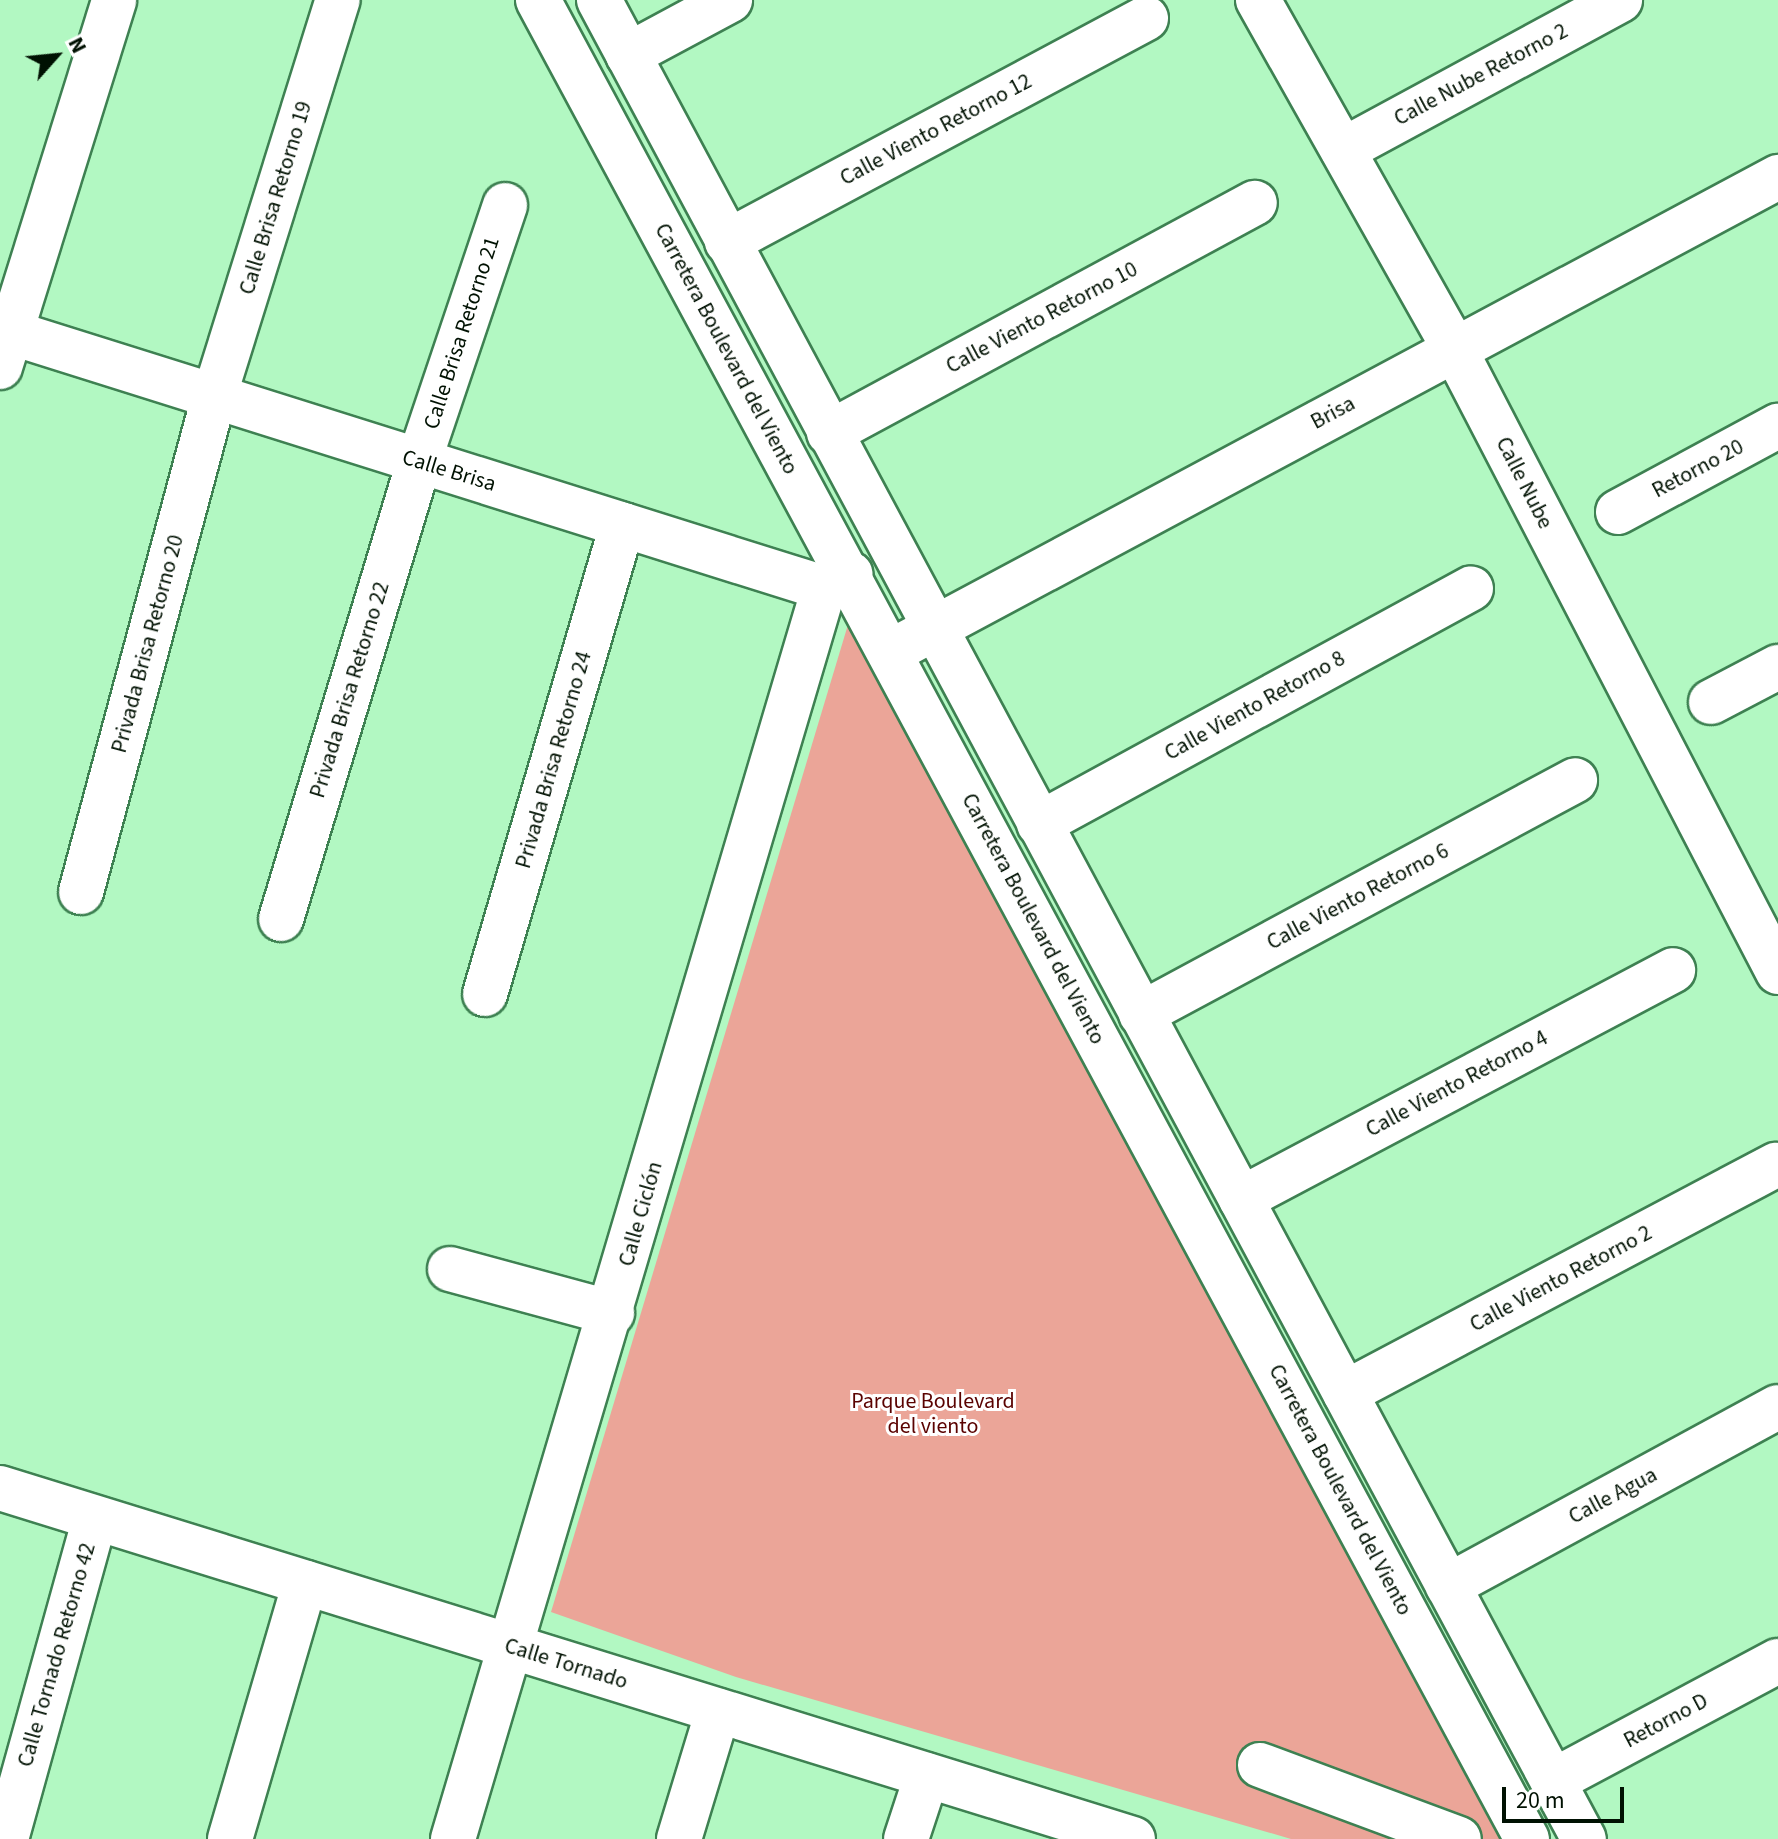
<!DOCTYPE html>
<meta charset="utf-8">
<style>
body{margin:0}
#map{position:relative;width:1778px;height:1839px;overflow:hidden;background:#b2f8c2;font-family:"Source Sans 3",sans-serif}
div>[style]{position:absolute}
.green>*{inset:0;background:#eba598}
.roads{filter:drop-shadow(2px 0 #3e8152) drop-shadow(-2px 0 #3e8152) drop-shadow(0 2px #3e8152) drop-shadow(0 -2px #3e8152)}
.minor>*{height:44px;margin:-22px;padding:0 22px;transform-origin:22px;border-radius:22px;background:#fff}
span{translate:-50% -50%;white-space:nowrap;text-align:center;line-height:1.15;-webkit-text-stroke:6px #fff;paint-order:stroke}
.street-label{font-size:22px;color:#001102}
.park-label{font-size:22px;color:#5a0200}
.north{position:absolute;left:16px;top:16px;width:80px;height:80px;-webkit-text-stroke:6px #fff;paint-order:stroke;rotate:63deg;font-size:22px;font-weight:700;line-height:32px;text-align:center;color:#001102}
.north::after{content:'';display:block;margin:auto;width:28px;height:36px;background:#001102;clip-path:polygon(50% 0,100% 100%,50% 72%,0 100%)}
.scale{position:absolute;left:1502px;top:1787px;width:122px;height:36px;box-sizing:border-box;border:4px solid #001102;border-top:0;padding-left:10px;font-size:24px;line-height:28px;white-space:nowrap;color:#001102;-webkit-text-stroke:6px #fff;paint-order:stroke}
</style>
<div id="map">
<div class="green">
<div style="clip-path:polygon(853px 608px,1512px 1839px,1291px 1839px,736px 1677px,551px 1612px)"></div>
</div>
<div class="roads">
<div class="minor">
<div style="left:538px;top:0;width:2088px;rotate:61.73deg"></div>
<div style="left:599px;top:0;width:2086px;rotate:61.83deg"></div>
<div style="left:1258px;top:0;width:399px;rotate:60.6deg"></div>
<div style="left:1454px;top:348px;width:703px;rotate:62.56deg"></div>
<div style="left:628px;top:55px;width:116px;rotate:-28.3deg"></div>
<div style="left:1343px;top:150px;width:315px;rotate:-28.4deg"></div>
<div style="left:727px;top:242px;width:475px;rotate:-28.1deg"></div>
<div style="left:0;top:329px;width:864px;rotate:17.45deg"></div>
<div style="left:824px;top:588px;width:30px;rotate:-28deg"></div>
<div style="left:0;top:367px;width:384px;rotate:-72.7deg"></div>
<div style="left:829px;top:433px;width:484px;rotate:-28.4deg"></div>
<div style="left:1618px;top:512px;width:182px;rotate:-28.3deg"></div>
<div style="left:909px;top:642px;width:986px;rotate:-28.15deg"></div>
<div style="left:1711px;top:702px;width:76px;rotate:-27.6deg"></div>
<div style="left:1039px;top:824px;width:492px;rotate:-28.6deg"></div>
<div style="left:81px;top:892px;width:513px;rotate:-74.96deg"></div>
<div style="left:214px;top:397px;width:416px;rotate:-72.7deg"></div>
<div style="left:281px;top:919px;width:478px;rotate:-73.2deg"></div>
<div style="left:419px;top:461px;width:270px;rotate:-71.4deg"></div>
<div style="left:485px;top:994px;width:489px;rotate:-73.7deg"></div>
<div style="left:1141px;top:1014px;width:493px;rotate:-28.3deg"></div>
<div style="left:1241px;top:1199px;width:489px;rotate:-27.9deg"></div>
<div style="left:450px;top:1269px;width:168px;rotate:15.2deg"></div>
<div style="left:1345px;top:1393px;width:488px;rotate:-27.9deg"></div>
<div style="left:0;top:1488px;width:1186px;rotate:17.21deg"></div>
<div style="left:1448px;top:1586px;width:375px;rotate:-28.5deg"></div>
<div style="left:1260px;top:1765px;width:212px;rotate:20.4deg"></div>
<div style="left:1553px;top:1781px;width:255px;rotate:-28.1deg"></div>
<div style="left:6px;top:1839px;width:333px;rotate:-74.5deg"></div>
<div style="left:230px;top:1839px;width:267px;rotate:-73.7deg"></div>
<div style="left:453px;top:1839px;width:1305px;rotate:-73.48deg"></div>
<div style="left:679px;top:1839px;width:134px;rotate:-73.1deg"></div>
<div style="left:906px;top:1839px;width:67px;rotate:-71.8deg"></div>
</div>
</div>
<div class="street-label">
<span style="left:1481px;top:75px;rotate:-28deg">Calle Nube Retorno 2</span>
<span style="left:936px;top:130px;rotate:-28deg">Calle Viento Retorno 12</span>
<span style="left:276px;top:198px;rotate:-73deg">Calle Brisa Retorno 19</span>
<span style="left:1042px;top:318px;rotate:-28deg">Calle Viento Retorno 10</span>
<span style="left:462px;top:333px;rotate:-72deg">Calle Brisa Retorno 21</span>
<span style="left:726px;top:349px;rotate:62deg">Carretera Boulevard del Viento</span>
<span style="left:1333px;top:413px;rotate:-28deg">Brisa</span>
<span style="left:1698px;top:469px;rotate:-28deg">Retorno 20</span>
<span style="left:449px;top:471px;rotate:17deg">Calle Brisa</span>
<span style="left:1524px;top:483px;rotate:63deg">Calle Nube</span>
<span style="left:148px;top:644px;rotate:-75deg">Privada Brisa Retorno 20</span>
<span style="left:350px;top:690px;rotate:-73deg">Privada Brisa Retorno 22</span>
<span style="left:1255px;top:706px;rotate:-29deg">Calle Viento Retorno 8</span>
<span style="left:554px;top:760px;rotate:-74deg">Privada Brisa Retorno 24</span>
<span style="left:1358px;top:897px;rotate:-28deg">Calle Viento Retorno 6</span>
<span style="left:1033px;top:919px;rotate:62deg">Carretera Boulevard del Viento</span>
<span style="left:1457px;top:1084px;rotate:-28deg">Calle Viento Retorno 4</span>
<span style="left:641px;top:1214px;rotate:-74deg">Calle Ciclón</span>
<span style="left:1561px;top:1279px;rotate:-28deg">Calle Viento Retorno 2</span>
<span style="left:1340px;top:1490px;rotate:62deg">Carretera Boulevard del Viento</span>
<span style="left:1613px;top:1496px;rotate:-28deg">Calle Agua</span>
<span style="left:57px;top:1655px;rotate:-74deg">Calle Tornado Retorno 42</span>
<span style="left:566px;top:1664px;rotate:17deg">Calle Tornado</span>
<span style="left:1666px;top:1721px;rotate:-28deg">Retorno D</span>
</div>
<div class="park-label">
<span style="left:933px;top:1414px">Parque Boulevard<br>del viento</span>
</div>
<div class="north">N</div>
<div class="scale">20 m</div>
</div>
